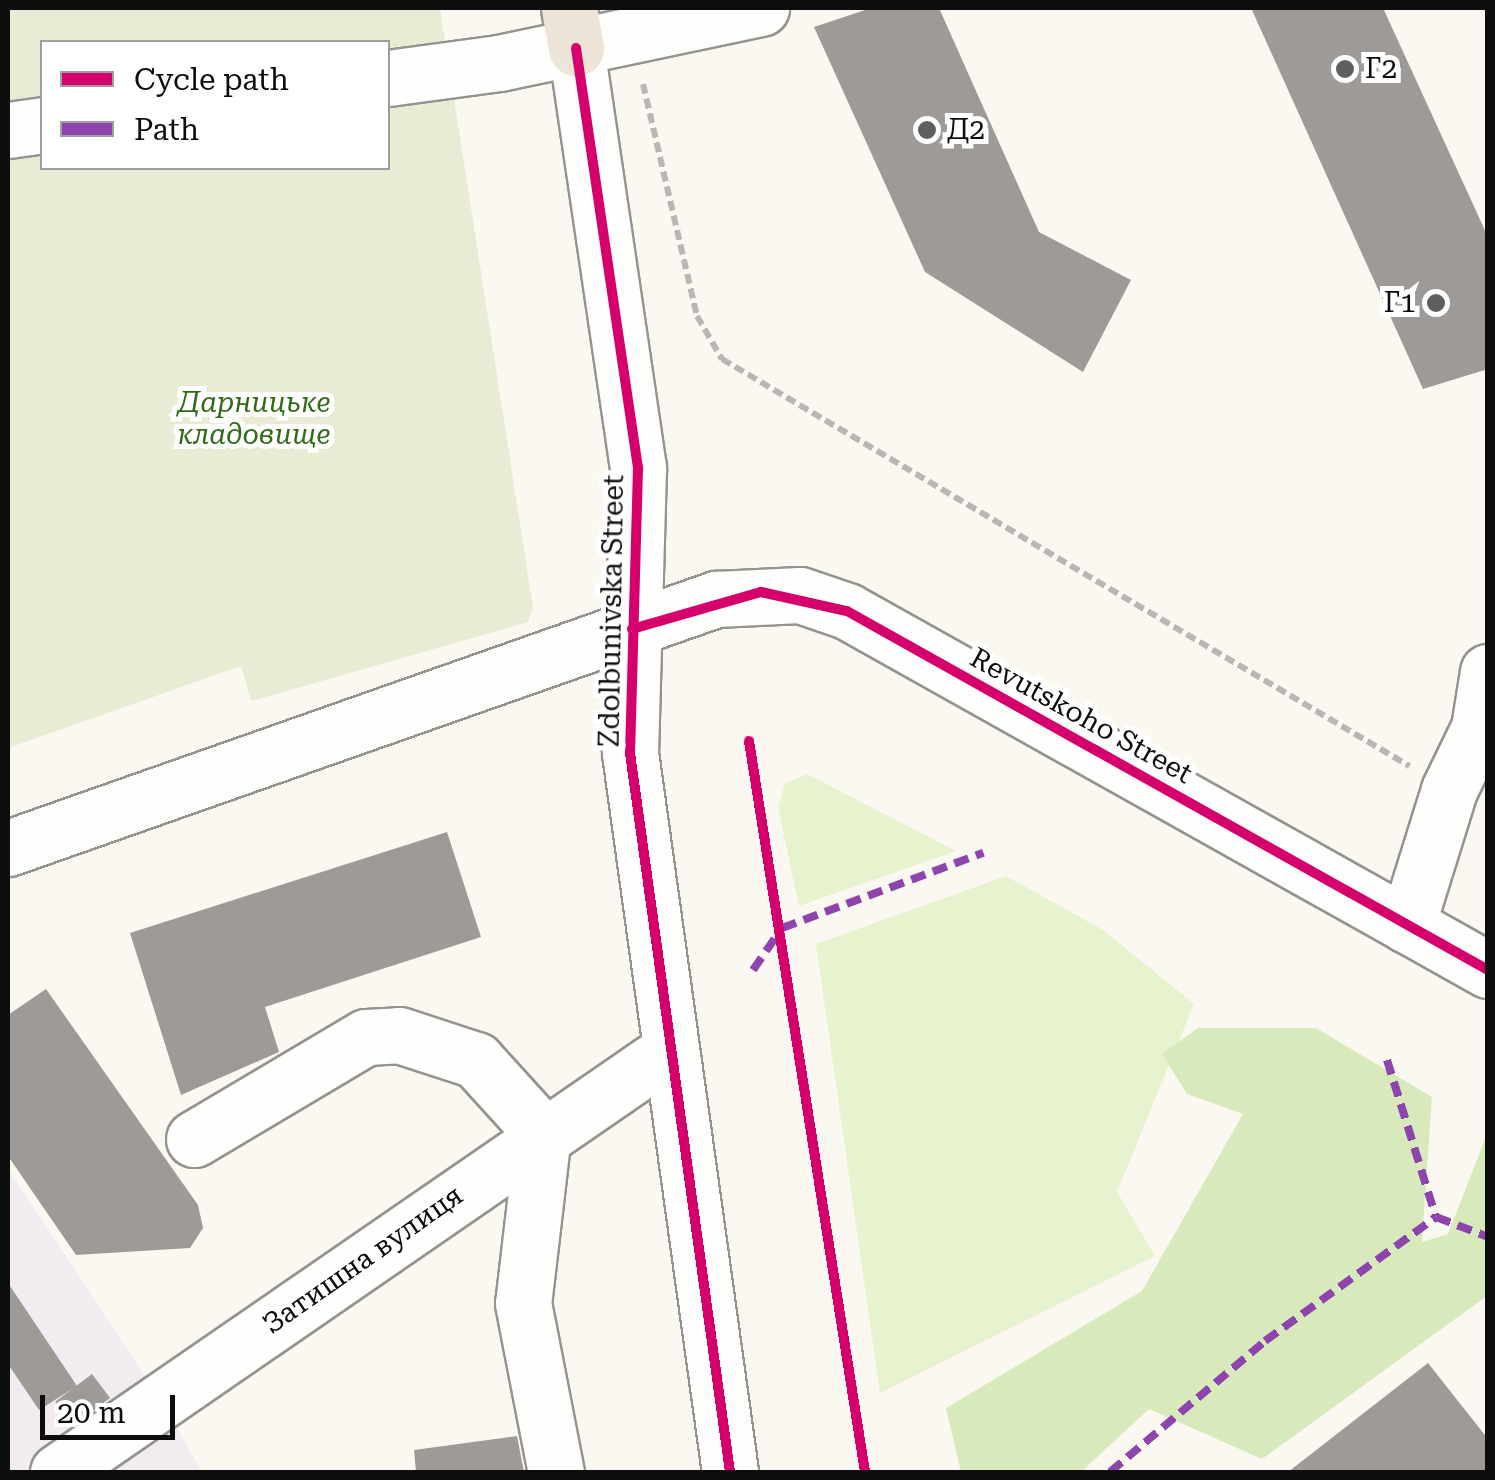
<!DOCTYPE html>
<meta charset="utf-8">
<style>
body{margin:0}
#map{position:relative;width:1495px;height:1480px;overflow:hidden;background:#fbf8f1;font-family:"Roboto Serif",serif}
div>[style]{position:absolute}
.industrial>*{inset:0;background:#f2ebef}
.green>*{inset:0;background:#e7f2cf}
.forest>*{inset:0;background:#d8eabc}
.cemetery>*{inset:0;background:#e9ecd4}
.building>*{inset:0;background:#9e9a97;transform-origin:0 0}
.path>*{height:6px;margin-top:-3px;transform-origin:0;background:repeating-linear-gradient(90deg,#b8b7b6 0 10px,transparent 0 15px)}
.roads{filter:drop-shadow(2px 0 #949390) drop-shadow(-2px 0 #949390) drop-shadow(0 2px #949390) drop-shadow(0 -2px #949390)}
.minor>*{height:55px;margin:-27.5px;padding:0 27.5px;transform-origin:27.5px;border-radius:27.5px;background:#fefefd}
.major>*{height:55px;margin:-27.5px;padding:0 27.5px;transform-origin:27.5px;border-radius:27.5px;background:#ede5d8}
.quiet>*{height:8px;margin-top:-4px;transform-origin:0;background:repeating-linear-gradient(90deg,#8e44ad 0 15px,transparent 0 23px)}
.cycleway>*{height:10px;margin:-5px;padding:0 5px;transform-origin:5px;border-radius:5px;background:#d6006c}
.dots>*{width:28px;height:28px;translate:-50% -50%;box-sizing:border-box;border:5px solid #fff;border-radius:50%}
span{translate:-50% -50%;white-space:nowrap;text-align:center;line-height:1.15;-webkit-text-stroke:10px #fff;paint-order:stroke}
.poi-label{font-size:28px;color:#0d0d0d}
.left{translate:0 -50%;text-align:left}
.right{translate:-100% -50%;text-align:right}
.park-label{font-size:28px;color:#316b17;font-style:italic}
.street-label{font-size:28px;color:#0d0d0d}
.frame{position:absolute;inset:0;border:10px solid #0d0d0d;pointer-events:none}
.legend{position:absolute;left:40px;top:40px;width:350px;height:130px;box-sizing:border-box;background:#fff;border:2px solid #9e9e9e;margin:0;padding:12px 18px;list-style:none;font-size:30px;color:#0d0d0d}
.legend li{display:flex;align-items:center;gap:20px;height:50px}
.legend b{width:50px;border:2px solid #9e9e9e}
.scale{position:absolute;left:40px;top:1395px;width:135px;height:45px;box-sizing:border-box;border:5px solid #0d0d0d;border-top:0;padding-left:12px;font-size:30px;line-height:35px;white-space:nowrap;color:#0d0d0d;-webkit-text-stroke:8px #fff;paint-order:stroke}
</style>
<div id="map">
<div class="industrial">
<div style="clip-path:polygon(8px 1169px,157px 1394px,202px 1472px,8px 1472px)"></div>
</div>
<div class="green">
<div style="clip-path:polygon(807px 774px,956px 851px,799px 906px,778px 807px,785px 784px)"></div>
<div style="clip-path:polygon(1006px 876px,1103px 930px,1194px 1004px,1117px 1192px,1155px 1256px,880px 1393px,816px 944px)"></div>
</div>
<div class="forest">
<div style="clip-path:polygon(1198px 1028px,1316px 1028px,1432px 1097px,1422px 1242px,1448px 1234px,1487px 1134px,1487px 1296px,1262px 1459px,1149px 1409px,1081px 1472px,961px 1472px,946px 1408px,1142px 1291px,1243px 1114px,1187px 1094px,1162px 1054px)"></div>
</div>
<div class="cemetery">
<div style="clip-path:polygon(evenodd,8px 8px,440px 8px,533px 607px,528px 622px,251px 701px,241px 666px,8px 748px,8px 8px,42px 42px,388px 42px,388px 168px,42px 168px,42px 42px)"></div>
</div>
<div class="building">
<div style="clip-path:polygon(871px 8px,939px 8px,1039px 232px,1131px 280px,1083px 372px,925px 272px,814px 27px)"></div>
<div style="clip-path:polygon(1251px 8px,1383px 8px,1488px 237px,1488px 369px,1423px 389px)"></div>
<div style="clip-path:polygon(447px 832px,481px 937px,265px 1007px,279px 1052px,181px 1095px,130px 933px)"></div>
<div style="clip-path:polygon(46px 989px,198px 1205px,203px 1228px,190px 1248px,76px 1255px,8px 1156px,8px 1015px)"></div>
<div style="clip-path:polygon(8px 1283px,77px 1386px,39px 1410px,8px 1364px)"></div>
<div style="clip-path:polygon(1428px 1363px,1488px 1439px,1488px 1472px,1288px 1472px)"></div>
<div style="left:92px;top:1374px;width:30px;height:46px;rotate:53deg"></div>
<div style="clip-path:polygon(517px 1436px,524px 1472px,416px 1472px,414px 1450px)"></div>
</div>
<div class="path">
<div style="left:643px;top:84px;width:238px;rotate:76.9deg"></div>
<div style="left:697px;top:316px;width:50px;rotate:59.8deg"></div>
<div style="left:722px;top:359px;width:799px;rotate:30.64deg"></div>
</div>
<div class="roads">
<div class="minor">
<div style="left:576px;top:48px;width:425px;rotate:81.6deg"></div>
<div style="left:638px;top:468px;width:285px;rotate:91.6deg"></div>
<div style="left:630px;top:753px;width:726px;rotate:82.08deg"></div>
<div style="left:388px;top:78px;width:112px;rotate:-7.7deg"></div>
<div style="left:499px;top:63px;width:268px;rotate:-11.9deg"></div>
<div style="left:8px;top:130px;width:34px;rotate:-8deg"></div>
<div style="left:8px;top:848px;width:751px;rotate:-19.38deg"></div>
<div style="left:716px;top:599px;width:84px;rotate:-2.7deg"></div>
<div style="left:800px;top:595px;width:50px;rotate:18.8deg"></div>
<div style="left:847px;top:611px;width:735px;rotate:29.25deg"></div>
<div style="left:1407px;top:925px;width:141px;rotate:-72.7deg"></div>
<div style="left:1449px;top:790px;width:69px;rotate:-64.2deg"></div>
<div style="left:1479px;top:728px;width:57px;rotate:-80.9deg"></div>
<div style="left:194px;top:1139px;width:200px;rotate:-30.7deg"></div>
<div style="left:366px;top:1037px;width:33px;rotate:-3deg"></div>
<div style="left:399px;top:1035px;width:81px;rotate:18deg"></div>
<div style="left:476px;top:1060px;width:100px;rotate:47.8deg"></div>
<div style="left:543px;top:1134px;width:170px;rotate:96.7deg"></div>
<div style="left:523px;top:1303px;width:172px;rotate:79deg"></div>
<div style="left:58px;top:1472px;width:742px;rotate:-34.57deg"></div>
</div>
<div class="major">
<div style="left:569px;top:8px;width:41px;rotate:80.1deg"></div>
</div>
</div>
<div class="quiet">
<div style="left:753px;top:970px;width:51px;rotate:-55.4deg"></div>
<div style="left:782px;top:928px;width:215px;rotate:-20.5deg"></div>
<div style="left:1387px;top:1060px;width:164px;rotate:72.7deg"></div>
<div style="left:1110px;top:1472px;width:203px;rotate:-40.2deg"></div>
<div style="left:1265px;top:1341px;width:211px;rotate:-35.9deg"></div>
<div style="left:1436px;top:1217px;width:56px;rotate:21deg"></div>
</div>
<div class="cycleway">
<div style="left:576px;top:48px;width:425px;rotate:81.6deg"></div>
<div style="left:638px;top:468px;width:285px;rotate:91.6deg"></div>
<div style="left:630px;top:753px;width:726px;rotate:82.08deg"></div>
<div style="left:632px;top:629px;width:134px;rotate:-16deg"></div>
<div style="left:761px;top:592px;width:88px;rotate:12.5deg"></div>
<div style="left:847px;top:611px;width:735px;rotate:29.25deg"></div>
<div style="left:749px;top:741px;width:740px;rotate:80.98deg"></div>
</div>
<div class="dots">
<div style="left:1345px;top:69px;background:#605f5d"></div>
<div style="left:927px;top:130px;background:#605f5d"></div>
<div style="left:1436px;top:303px;background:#605f5d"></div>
</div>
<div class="poi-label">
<span class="left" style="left:1365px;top:69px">Г2</span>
<span class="left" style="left:947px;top:130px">Д2</span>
<span class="right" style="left:1416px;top:303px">Г1</span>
</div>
<div class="park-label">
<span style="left:254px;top:419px">Дарницьке<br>кладовище</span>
</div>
<div class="street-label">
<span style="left:612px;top:611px;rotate:-89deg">Zdolbunivska Street</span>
<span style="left:1081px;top:716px;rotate:29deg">Revutskoho Street</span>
<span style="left:363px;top:1260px;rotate:-35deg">Затишна вулиця</span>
</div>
<div class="frame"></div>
<ul class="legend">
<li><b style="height:12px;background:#d6006c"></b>Cycle path</li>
<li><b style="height:12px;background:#8e44ad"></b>Path</li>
</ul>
<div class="scale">20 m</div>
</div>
